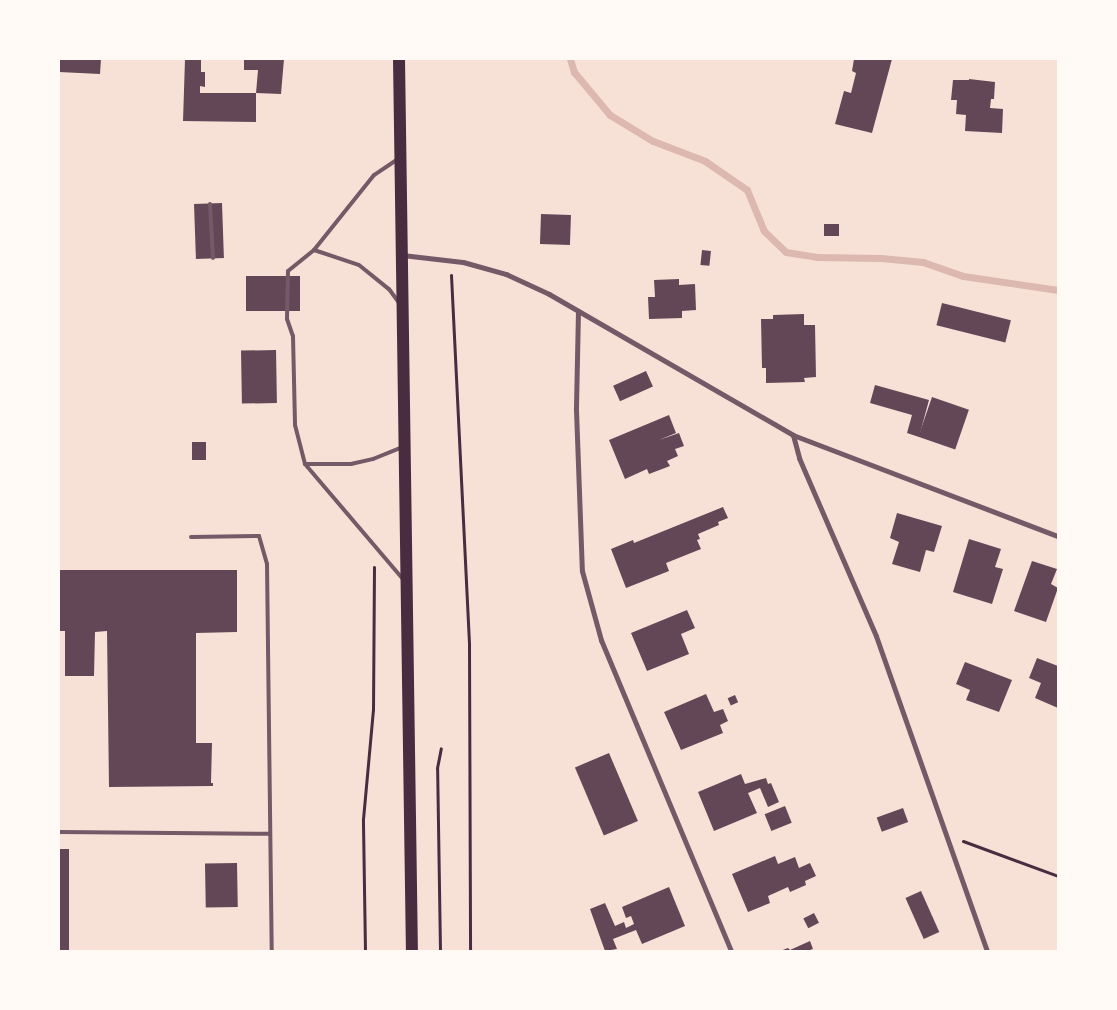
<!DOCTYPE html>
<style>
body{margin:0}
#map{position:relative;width:1117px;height:1010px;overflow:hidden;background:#f7e1d7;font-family:Literata,serif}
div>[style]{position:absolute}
.stream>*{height:7px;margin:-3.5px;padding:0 3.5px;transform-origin:3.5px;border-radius:3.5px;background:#dcb8b0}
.building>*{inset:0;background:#644757;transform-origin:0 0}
.path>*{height:3px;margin:-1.5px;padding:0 1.5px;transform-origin:1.5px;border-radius:1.5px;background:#4a2c40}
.service>*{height:4px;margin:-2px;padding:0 2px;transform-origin:2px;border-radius:2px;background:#755966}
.minor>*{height:5px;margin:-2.5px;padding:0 2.5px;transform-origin:2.5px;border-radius:2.5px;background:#755966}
.primary>*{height:12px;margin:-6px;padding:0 6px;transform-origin:6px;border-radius:6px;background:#4a2c40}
span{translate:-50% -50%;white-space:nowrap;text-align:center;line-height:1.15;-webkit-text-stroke:5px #fffaf5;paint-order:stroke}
.frame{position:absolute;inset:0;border:60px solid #fffaf5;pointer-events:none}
</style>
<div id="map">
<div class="stream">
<div style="left:570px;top:59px;width:14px;rotate:73deg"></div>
<div style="left:574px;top:72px;width:56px;rotate:50.1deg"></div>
<div style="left:610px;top:115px;width:50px;rotate:31.2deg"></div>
<div style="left:653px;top:141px;width:56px;rotate:21deg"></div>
<div style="left:705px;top:161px;width:51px;rotate:34.6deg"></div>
<div style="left:747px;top:190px;width:44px;rotate:67.5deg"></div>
<div style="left:764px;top:231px;width:30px;rotate:44deg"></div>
<div style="left:786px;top:252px;width:31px;rotate:9deg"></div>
<div style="left:817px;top:257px;width:64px;rotate:0.9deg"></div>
<div style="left:881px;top:258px;width:42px;rotate:5.4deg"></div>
<div style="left:923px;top:262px;width:42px;rotate:19.3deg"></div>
<div style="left:963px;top:276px;width:96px;rotate:8.4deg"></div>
</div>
<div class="building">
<div style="clip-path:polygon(59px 59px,101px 59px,100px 74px,59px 72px)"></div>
<div style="clip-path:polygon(185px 59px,201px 59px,201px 72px,205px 72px,205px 87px,200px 86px,200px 93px,256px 93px,256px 122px,183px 121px)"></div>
<div style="clip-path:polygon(244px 59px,284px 59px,281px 94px,256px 93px,258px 70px,244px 70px)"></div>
<div style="clip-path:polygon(854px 59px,892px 59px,872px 133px,835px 124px,844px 91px,851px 93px,856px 73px,852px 71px)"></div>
<div style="clip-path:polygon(969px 79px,995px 82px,994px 99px,991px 99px,990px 108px,1003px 109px,1002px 133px,965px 131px,966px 115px,956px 114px,957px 100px,951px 100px,953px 80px,969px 80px)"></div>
<div style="left:222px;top:203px;width:55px;height:28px;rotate:88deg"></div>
<div style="left:541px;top:214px;width:30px;height:30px;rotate:2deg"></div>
<div style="left:824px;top:224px;width:15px;height:12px"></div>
<div style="left:702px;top:250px;width:9px;height:15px;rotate:6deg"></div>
<div style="left:246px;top:276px;width:54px;height:35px"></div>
<div style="clip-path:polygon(679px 279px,679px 285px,695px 284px,696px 310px,682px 311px,682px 318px,649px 319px,648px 297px,655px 297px,654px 280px)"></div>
<div style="left:942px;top:303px;width:71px;height:23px;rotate:14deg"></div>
<div style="clip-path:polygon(804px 314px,804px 325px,815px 325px,816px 377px,804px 378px,805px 382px,766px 383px,766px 368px,762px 368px,761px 319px,773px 319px,773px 315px)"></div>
<div style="left:276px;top:350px;width:53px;height:35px;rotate:89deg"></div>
<div style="left:646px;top:371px;width:17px;height:36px;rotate:66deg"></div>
<div style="clip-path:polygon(875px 385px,929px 400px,919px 437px,907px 433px,912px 415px,870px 403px)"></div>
<div style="left:932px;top:397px;width:39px;height:42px;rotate:19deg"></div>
<div style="clip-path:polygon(669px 415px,676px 433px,659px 440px,679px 433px,684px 446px,675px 449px,678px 456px,667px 461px,670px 466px,649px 474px,647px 469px,625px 479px,609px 440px)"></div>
<div style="left:206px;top:442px;width:18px;height:14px;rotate:90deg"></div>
<div style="clip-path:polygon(723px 507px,728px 518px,718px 522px,719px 525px,698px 534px,700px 539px,697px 540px,701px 549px,666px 563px,669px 571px,626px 588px,611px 549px,633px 540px,634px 543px)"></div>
<div style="clip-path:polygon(897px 513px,942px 526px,934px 552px,926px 550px,920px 572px,892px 564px,899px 542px,890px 538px)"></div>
<div style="clip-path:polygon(969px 539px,1001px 549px,995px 567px,1003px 569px,992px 604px,953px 592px)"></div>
<div style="clip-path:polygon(1032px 561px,1057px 569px,1051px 584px,1058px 588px,1046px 622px,1014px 611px)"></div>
<div style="clip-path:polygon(59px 570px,237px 570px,237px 632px,196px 633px,196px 743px,212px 743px,211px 783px,213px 783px,213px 786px,109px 787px,107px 631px,95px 632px,94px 676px,65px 676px,65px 631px,59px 631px)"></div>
<div style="clip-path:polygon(687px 610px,695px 628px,681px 634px,689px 654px,647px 671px,631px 633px)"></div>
<div style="clip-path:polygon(1037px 658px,1058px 666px,1058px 708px,1035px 698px,1041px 683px,1029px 678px)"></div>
<div style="clip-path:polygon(965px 662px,1012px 680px,999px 712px,966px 700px,970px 690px,956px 684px)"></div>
<div style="clip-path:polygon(706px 694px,714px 712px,723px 709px,728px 721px,720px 725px,723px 733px,681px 750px,664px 712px)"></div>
<div style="left:735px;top:695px;width:8px;height:8px;rotate:67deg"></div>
<div style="left:609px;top:753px;width:74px;height:37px;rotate:67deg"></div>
<div style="clip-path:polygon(741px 774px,745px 784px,766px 778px,768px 784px,771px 783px,779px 802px,768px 807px,760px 788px,748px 793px,757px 813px,714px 831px,698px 792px)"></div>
<div style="left:785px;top:806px;width:18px;height:22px;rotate:68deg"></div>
<div style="left:903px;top:808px;width:15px;height:28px;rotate:70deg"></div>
<div style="left:59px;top:849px;width:10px;height:102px"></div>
<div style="clip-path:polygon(775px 856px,778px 864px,795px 857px,799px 868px,810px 863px,816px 876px,805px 881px,806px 885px,790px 892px,788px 887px,768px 896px,770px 903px,748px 912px,732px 874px)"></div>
<div style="left:237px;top:863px;width:44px;height:32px;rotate:89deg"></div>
<div style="clip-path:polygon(669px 887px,685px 926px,642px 944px,636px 930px,613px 939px,617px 949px,605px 951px,590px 909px,605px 903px,615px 926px,624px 922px,626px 928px,634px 924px,631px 916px,626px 918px,622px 907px)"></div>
<div style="left:921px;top:891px;width:45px;height:17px;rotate:66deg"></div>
<div style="left:814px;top:913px;width:11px;height:12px;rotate:63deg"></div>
<div style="clip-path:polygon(810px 941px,813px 949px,807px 951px,780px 951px,788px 948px,790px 950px)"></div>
</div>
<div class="path">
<div style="left:451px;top:275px;width:370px;rotate:87.2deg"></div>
<div style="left:469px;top:645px;width:306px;rotate:89.8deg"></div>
<div style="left:963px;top:841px;width:101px;rotate:20.2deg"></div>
<div style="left:365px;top:951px;width:132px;rotate:-90.9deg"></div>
<div style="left:363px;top:819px;width:109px;rotate:-84.8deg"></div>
<div style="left:373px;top:710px;width:143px;rotate:-89.6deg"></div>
<div style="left:440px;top:951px;width:183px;rotate:-90.9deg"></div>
<div style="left:437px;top:768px;width:20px;rotate:-79deg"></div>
</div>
<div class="service">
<div style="left:398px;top:159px;width:29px;rotate:146deg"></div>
<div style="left:374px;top:175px;width:96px;rotate:128.7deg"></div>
<div style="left:314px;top:250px;width:33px;rotate:141deg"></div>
<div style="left:288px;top:271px;width:48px;rotate:91.2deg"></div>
<div style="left:287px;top:319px;width:18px;rotate:71deg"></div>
<div style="left:293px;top:336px;width:89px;rotate:88.7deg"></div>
<div style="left:295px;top:425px;width:40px;rotate:75.6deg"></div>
<div style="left:305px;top:464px;width:151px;rotate:49.6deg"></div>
<div style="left:210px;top:204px;width:54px;rotate:86.8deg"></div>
<div style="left:314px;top:250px;width:47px;rotate:18.4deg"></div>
<div style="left:359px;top:265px;width:38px;rotate:39deg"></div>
<div style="left:389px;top:289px;width:17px;rotate:54deg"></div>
<div style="left:305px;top:464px;width:46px"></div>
<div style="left:351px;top:464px;width:23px;rotate:-13deg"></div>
<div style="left:373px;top:459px;width:31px;rotate:-22deg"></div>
<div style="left:191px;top:537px;width:68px;rotate:-0.8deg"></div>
<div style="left:259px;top:536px;width:29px;rotate:74deg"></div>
<div style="left:267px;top:564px;width:387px;rotate:89.3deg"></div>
<div style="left:59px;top:832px;width:211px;rotate:0.5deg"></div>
</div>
<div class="minor">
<div style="left:402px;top:255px;width:61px;rotate:6.5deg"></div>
<div style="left:463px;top:262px;width:45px;rotate:15.6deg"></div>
<div style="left:506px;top:274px;width:47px;rotate:24.9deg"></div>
<div style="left:549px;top:294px;width:282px;rotate:30deg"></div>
<div style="left:793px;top:435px;width:284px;rotate:20.9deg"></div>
<div style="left:578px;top:311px;width:99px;rotate:91.2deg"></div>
<div style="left:576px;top:410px;width:161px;rotate:87.9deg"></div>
<div style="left:582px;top:571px;width:72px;rotate:74.6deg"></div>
<div style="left:601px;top:640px;width:337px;rotate:67.3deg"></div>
<div style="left:793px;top:435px;width:24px;rotate:75deg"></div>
<div style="left:799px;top:458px;width:194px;rotate:66.6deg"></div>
<div style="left:876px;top:636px;width:334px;rotate:70.6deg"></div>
</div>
<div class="primary">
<div style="left:399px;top:59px;width:892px;rotate:89.17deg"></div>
</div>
<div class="frame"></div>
</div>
